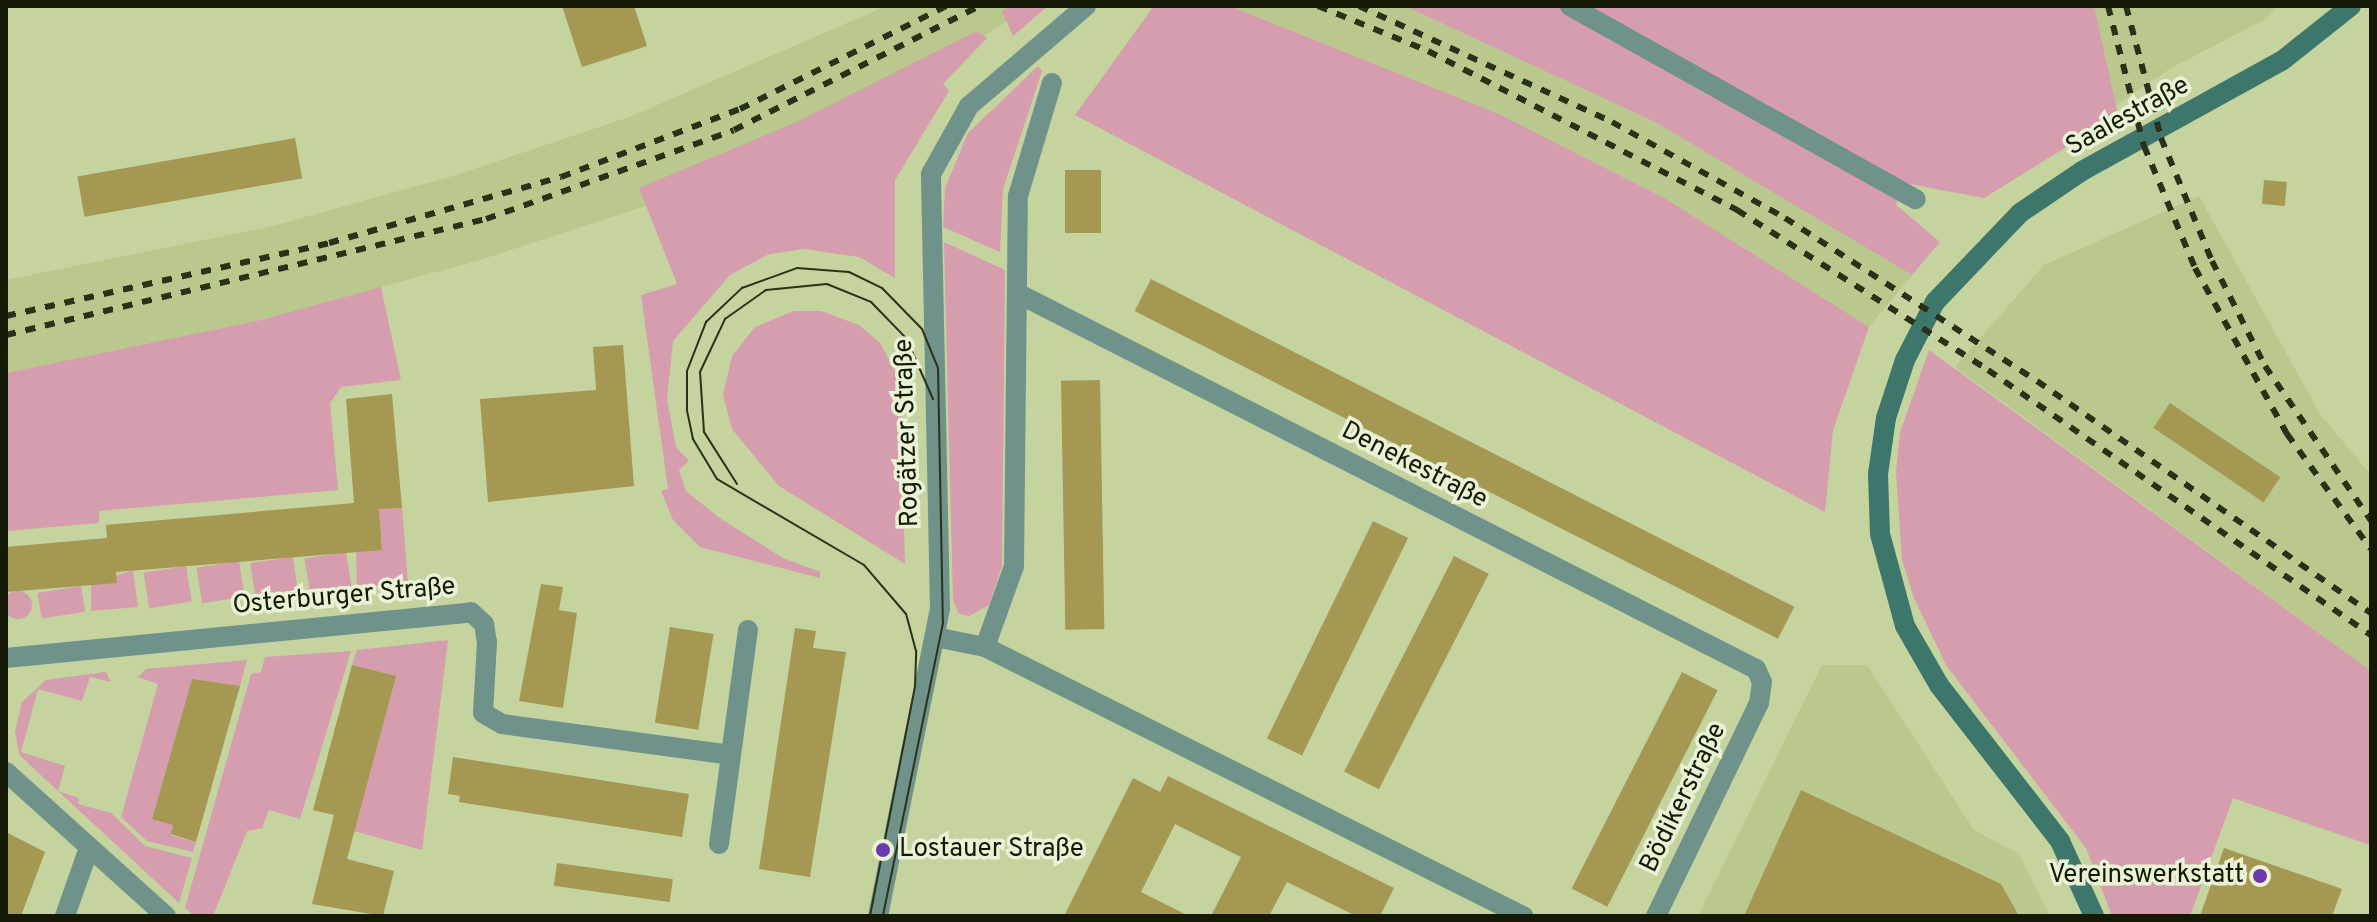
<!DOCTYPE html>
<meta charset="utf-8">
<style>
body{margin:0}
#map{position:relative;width:2377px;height:922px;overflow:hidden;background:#c5d39f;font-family:Overpass,sans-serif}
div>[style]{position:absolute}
.built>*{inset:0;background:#b9c98d}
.green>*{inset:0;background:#d59dad;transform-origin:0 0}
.round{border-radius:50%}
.building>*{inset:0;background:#a49852;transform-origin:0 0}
.minor>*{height:20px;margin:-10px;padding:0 10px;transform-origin:10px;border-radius:10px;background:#6f938b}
.secondary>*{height:20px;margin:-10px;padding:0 10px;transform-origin:10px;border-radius:10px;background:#3d776c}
.tram>*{height:2px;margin:-1px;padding:0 1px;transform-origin:1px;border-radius:1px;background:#2b3119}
.rail>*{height:6px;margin-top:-3px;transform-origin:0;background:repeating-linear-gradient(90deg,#2b3119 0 10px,transparent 0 20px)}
.dots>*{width:22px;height:22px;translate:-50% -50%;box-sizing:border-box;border:4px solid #e9f1d6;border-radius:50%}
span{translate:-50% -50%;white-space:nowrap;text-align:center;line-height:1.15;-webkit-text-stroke:7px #e9f1d6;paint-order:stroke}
.street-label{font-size:26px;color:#151a06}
.poi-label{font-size:26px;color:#151a06}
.left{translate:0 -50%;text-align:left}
.right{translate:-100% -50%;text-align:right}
.frame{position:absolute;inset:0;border:8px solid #151a06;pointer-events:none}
</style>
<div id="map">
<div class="built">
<div style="clip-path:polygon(886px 6px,1032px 6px,842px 124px,667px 199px,480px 260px,261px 320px,6px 373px,6px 280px,269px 227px,453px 176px,632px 116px)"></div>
<div style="clip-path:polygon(1230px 6px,1405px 6px,1655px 122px,1912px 275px,1869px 327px,1666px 199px,1501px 115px)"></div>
<div style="clip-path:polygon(2079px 6px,2277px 6px,2266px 19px,2171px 68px,2102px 115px)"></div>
<div style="clip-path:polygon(2199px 196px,2320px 414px,2371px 475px,2371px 671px,1955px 367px,2044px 265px)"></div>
<div style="clip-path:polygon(1822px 665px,1867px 665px,1974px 830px,2019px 854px,2050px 916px,1698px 916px)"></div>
</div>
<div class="green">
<div style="clip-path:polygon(1012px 6px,1048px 6px,1013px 36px,1002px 11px)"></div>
<div style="clip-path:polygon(1154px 6px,1230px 6px,1501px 115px,1666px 199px,1869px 327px,1833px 430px,1825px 512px,1075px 115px)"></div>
<div style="clip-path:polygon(1405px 6px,2094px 6px,2118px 115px,1984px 198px,1904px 183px,1896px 205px,1940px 242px,1912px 275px,1655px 122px)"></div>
<div style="clip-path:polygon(977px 31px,987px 38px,943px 84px,949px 91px,895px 180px,895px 278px,859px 257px,805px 249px,769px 254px,730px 275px,673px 341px,667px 399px,676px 447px,689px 461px,679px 470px,686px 491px,721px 519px,783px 558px,820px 572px,820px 578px,700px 547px,673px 520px,661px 491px,668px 489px,641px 295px,677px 284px,639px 188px,792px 124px)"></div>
<div style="clip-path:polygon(1038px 66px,1042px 71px,1003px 189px,1000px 252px,943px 227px,945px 188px,968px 133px)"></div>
<div style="clip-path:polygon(944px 242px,1005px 270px,1002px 566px,989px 605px,969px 616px,959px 614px,953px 600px)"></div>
<div style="clip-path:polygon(381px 287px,401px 380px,341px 387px,330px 403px,338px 490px,99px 511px,99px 523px,6px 531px,6px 373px,261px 320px)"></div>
<div style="clip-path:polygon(794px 311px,821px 311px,859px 325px,880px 343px,900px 380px,905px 564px,779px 486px,732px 429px,723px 395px,732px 356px,755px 327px)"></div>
<div style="clip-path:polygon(1929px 350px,2371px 671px,2370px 845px,2233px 798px,2190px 916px,2112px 916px,2086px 848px,1946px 665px,1914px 598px,1902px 560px,1896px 473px,1900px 433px)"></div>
<div style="clip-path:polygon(402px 508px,408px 584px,357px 587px,356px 551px,382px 549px,379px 509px)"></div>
<div style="left:346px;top:552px;width:36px;height:42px;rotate:81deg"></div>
<div style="left:293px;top:557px;width:36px;height:43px;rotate:82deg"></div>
<div style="left:239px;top:561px;width:36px;height:43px;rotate:81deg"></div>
<div style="left:186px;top:566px;width:36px;height:43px;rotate:81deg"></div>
<div style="clip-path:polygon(133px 570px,138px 607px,91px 611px,91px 585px)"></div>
<div style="left:81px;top:586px;width:26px;height:44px;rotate:81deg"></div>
<div class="round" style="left:4px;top:591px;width:28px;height:28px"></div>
<div style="clip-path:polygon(448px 640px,422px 850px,354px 831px,395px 676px,352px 665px,357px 650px)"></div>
<div style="clip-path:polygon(351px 651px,300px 819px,269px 810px,262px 828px,247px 831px,213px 916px,194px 916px,185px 908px,251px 674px,261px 672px,265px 657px)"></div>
<div style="clip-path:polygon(247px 660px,240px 686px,192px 680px,152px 818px,173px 825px,171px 835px,196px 842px,193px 852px,147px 841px,121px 817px,158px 684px,138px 677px,146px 669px)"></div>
<div style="clip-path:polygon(106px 672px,111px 682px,90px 677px,82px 701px,38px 689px,21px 752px,65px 766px,58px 791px,79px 798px,78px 804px,111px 813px,145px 846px,192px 858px,179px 903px,31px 766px,19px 754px,15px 732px,22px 702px,46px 680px)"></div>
</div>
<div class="building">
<div style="clip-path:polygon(562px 6px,634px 6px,647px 46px,582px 67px)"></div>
<div style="left:295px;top:138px;width:41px;height:221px;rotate:80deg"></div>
<div style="left:1065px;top:170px;width:36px;height:63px"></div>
<div style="left:2264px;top:180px;width:23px;height:24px;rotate:5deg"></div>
<div style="left:1151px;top:279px;width:722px;height:36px;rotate:27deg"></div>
<div style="clip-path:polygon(623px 345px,634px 486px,488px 502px,480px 399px,596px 390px,593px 347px)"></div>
<div style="left:1100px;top:380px;width:249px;height:39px;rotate:89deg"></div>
<div style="clip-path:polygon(392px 394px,402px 508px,379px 509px,382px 550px,116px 572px,117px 583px,6px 592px,6px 547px,107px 538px,106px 525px,354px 503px,346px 399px)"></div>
<div style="left:2170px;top:403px;width:133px;height:30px;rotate:34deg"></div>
<div style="left:1373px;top:521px;width:39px;height:242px;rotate:26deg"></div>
<div style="left:1454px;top:556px;width:39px;height:242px;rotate:27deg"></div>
<div style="clip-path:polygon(541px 584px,563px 587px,559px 610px,577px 613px,563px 708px,519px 701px)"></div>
<div style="left:670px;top:627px;width:44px;height:97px;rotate:9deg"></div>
<div style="clip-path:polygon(795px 628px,816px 631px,813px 648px,846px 652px,810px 877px,759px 869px)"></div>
<div style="clip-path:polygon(352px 665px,396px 676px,347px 859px,394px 871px,383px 916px,312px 904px,334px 815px,313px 810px)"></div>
<div style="left:1682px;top:672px;width:40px;height:243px;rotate:27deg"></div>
<div style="clip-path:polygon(192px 679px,240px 686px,196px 842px,171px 834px,173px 825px,152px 819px)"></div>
<div style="clip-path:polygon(453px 757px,689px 794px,682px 837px,459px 802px,460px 796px,448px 794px)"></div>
<div style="clip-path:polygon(1168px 776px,1394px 888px,1380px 916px,1356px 916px,1287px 882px,1269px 916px,1211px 916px,1241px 857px,1175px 824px,1141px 892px,1189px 916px,1064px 916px,1133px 778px,1160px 792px)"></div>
<div style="clip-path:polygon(1801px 790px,2001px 884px,2019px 916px,1744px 916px)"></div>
<div style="clip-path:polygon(6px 832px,45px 852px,21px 916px,6px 916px)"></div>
<div style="clip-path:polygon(2224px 848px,2342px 889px,2332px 916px,2200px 916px)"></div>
<div style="left:557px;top:863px;width:117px;height:23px;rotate:8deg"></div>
</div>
<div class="minor">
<div style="left:1570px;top:6px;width:396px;rotate:29.2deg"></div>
<div style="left:1017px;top:293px;width:829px;rotate:26.97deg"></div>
<div style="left:1756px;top:669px;width:14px;rotate:65deg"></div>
<div style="left:1762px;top:682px;width:21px;rotate:98deg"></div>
<div style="left:1759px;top:703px;width:237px;rotate:115.8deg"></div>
<div style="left:935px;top:637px;width:51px;rotate:11.3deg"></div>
<div style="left:985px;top:647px;width:602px;rotate:26.57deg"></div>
<div style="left:985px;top:647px;width:86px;rotate:-70.3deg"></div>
<div style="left:1014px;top:566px;width:370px;rotate:-89.4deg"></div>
<div style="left:1018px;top:196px;width:118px;rotate:-73.3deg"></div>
<div style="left:6px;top:658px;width:467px;rotate:-5.6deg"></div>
<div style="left:471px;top:612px;width:18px;rotate:43deg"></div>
<div style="left:484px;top:624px;width:18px;rotate:81deg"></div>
<div style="left:487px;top:642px;width:71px;rotate:93.2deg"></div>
<div style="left:483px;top:713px;width:22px;rotate:30deg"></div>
<div style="left:502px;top:724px;width:231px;rotate:7.7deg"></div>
<div style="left:6px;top:772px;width:215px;rotate:42deg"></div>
<div style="left:719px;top:844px;width:216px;rotate:-82.3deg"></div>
<div style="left:65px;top:916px;width:72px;rotate:-70.6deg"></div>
<div style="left:878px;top:916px;width:314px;rotate:-78.6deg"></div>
<div style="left:940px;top:608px;width:434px;rotate:-91.2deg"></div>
<div style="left:931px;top:174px;width:78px;rotate:-60.8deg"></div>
<div style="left:969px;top:106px;width:154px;rotate:-40.5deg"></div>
</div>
<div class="secondary">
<div style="left:2094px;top:916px;width:82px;rotate:-114.4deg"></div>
<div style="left:2060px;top:841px;width:197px;rotate:-127.8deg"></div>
<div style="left:1939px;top:685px;width:68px;rotate:-120deg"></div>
<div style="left:1905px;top:626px;width:95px;rotate:-105.2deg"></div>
<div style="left:1880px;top:534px;width:60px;rotate:-91.9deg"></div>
<div style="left:1878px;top:474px;width:57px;rotate:-81.9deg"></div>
<div style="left:1886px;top:418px;width:61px;rotate:-71.9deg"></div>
<div style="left:1905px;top:360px;width:65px;rotate:-62.7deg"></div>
<div style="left:1935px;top:302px;width:123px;rotate:-46.3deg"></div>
<div style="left:2020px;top:213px;width:75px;rotate:-34.1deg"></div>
<div style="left:2082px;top:171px;width:230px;rotate:-28.9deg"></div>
<div style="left:2283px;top:60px;width:87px;rotate:-38.5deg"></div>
</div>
<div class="tram">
<div style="left:737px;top:484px;width:62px;rotate:-122.4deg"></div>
<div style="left:704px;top:432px;width:60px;rotate:-93.8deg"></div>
<div style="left:700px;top:372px;width:59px;rotate:-64.7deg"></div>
<div style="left:725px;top:319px;width:50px;rotate:-35.3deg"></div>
<div style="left:766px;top:290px;width:61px;rotate:-5.6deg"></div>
<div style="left:827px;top:284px;width:48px;rotate:22.2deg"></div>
<div style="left:871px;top:302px;width:50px;rotate:45.8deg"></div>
<div style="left:906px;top:338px;width:67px;rotate:66.1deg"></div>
<div style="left:870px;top:916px;width:234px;rotate:-78.9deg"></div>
<div style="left:915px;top:686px;width:35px;rotate:-88deg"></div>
<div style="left:916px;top:651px;width:38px;rotate:-105deg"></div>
<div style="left:906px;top:614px;width:65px;rotate:-130.6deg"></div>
<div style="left:864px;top:565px;width:170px;rotate:-149.7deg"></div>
<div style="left:717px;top:479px;width:47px;rotate:-121deg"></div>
<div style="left:693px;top:439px;width:30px;rotate:-102deg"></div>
<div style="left:687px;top:410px;width:39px;rotate:-90deg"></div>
<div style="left:687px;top:371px;width:53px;rotate:-68.8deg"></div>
<div style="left:706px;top:322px;width:50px;rotate:-43.4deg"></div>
<div style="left:742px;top:288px;width:59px;rotate:-20deg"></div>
<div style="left:797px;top:268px;width:52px;rotate:4.4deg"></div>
<div style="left:849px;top:272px;width:37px;rotate:26deg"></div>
<div style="left:882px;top:288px;width:57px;rotate:45.7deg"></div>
<div style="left:922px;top:329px;width:42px;rotate:67.7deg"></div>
<div style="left:938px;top:368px;width:255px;rotate:88.9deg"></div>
<div style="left:943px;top:623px;width:299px;rotate:101.6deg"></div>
</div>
<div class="rail">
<div style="left:1318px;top:6px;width:119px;rotate:22.2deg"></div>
<div style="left:1428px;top:51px;width:348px;rotate:27.2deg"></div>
<div style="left:1737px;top:210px;width:298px;rotate:32.5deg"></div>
<div style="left:1988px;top:370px;width:466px;rotate:34.7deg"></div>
<div style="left:1359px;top:6px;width:278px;rotate:24.6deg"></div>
<div style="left:1612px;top:122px;width:198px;rotate:29deg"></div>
<div style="left:1785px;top:218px;width:300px;rotate:32.9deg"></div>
<div style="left:2037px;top:381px;width:407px;rotate:34.8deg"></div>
<div style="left:2108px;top:6px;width:145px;rotate:75.6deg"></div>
<div style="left:2144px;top:146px;width:132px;rotate:67.3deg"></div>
<div style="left:2195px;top:268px;width:190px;rotate:61deg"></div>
<div style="left:2287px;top:434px;width:142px;rotate:53.9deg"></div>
<div style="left:2126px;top:6px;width:137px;rotate:75.1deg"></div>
<div style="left:2161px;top:138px;width:133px;rotate:67.5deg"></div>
<div style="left:2212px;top:261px;width:118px;rotate:63.2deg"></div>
<div style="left:2265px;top:366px;width:188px;rotate:55.6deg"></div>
<div style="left:6px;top:316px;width:331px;rotate:-12.7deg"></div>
<div style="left:329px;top:243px;width:241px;rotate:-15.9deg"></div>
<div style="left:561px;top:177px;width:191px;rotate:-20.8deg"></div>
<div style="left:740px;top:109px;width:231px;rotate:-26.5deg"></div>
<div style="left:6px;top:335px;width:494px;rotate:-13.6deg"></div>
<div style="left:486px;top:219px;width:263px;rotate:-19.7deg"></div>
<div style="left:734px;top:130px;width:275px;rotate:-26.8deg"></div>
</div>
<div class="dots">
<div style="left:883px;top:850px;background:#6d37ae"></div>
<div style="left:2260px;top:876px;background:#6d37ae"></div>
</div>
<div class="street-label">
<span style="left:2128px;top:117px;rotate:-29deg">Saalestraße</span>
<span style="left:908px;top:433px;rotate:-92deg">Rogätzer Straße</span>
<span style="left:1414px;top:466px;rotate:27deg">Denekestraße</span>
<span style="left:344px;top:597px;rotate:-5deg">Osterburger Straße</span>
<span style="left:1684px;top:798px;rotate:-64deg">Bödikerstraße</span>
</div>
<div class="poi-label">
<span class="left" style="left:899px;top:850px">Lostauer Straße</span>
<span class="right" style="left:2244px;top:876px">Vereinswerkstatt</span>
</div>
<div class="frame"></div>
</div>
